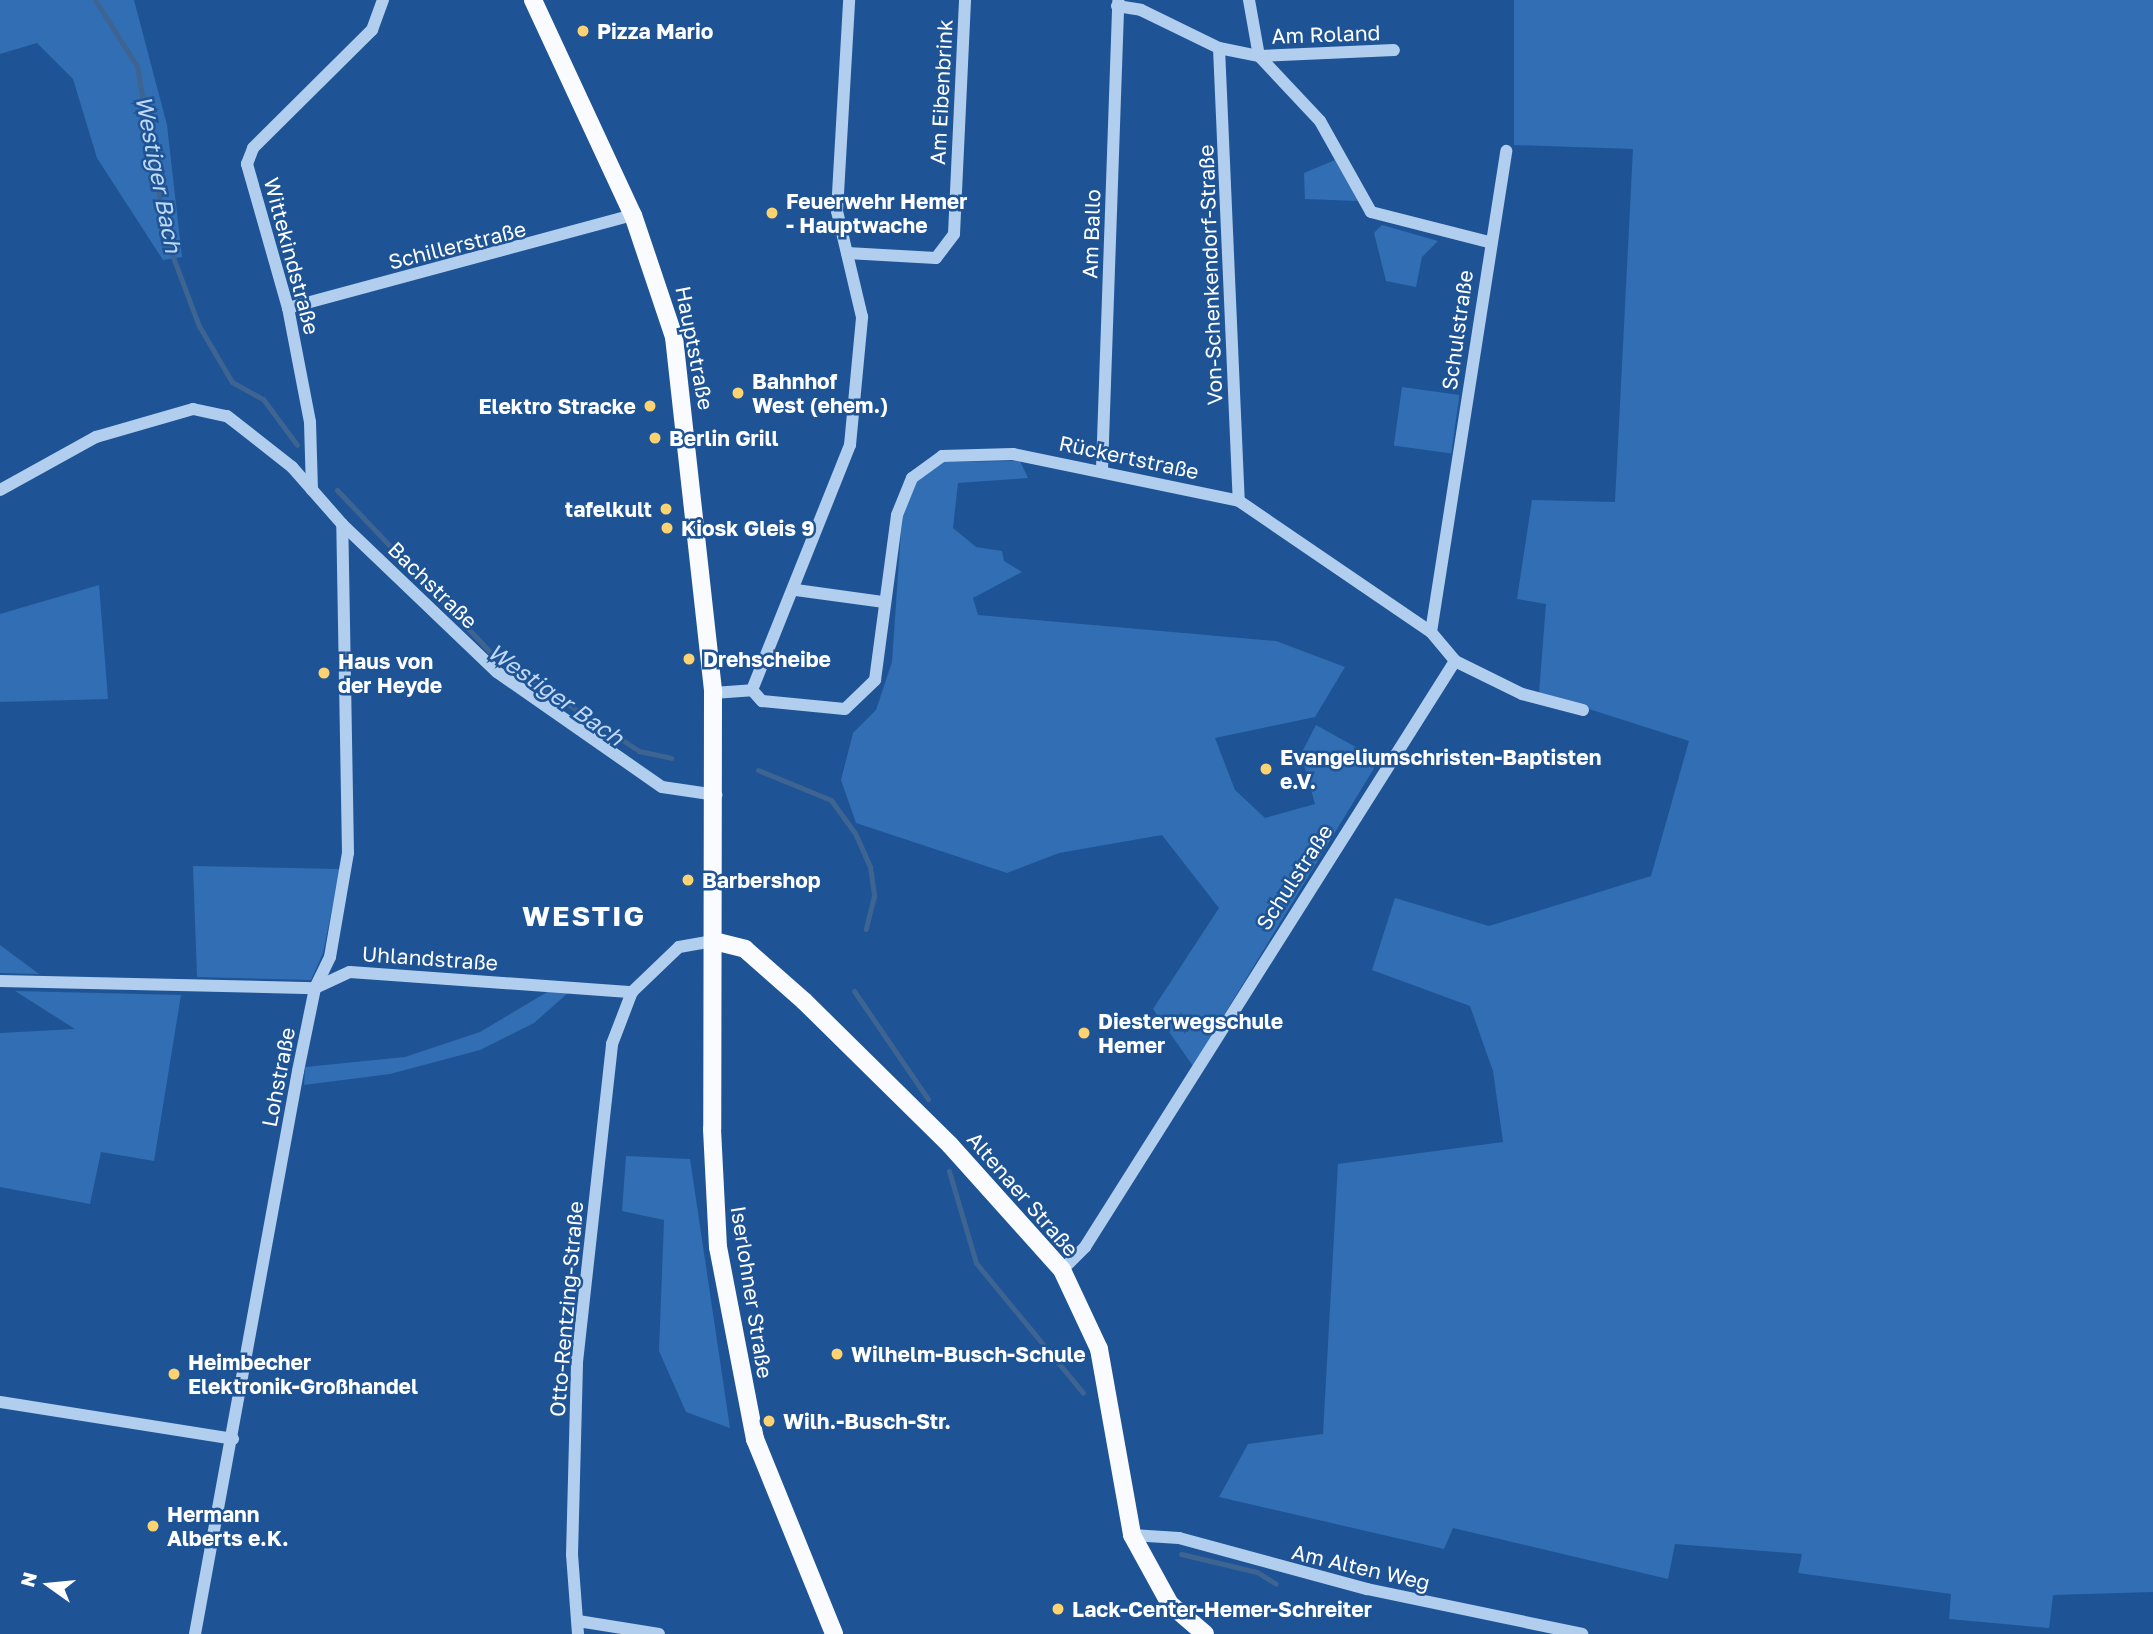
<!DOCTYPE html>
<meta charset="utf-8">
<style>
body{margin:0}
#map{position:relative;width:2153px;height:1634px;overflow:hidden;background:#1e5495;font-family:"Golos Text",sans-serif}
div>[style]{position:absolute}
.green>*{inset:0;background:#326eb3;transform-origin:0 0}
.stream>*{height:5px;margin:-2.5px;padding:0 2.5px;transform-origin:2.5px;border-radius:2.5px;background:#3e6492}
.minor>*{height:12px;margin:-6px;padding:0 6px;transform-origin:6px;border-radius:6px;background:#b1ceef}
.major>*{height:18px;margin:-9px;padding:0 9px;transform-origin:9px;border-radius:9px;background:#f9fbff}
.dots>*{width:19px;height:19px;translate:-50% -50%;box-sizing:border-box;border:4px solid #1e5495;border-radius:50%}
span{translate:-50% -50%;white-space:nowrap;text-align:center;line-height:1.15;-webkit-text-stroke:5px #1e5495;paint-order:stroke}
.poi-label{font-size:21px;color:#fff;font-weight:700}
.left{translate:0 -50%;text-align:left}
.right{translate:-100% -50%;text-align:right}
.street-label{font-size:21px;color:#fff}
.water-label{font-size:23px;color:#bed8f5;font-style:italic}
.district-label{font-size:28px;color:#fff;font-weight:700;letter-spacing:2px}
.north{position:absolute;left:14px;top:1550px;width:70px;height:70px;-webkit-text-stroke:5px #1e5495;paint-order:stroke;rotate:285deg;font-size:19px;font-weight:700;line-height:28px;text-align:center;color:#fff}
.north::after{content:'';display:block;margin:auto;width:24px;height:32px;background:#fff;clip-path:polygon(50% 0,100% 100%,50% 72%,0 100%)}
</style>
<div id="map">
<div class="green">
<div style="clip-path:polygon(0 0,134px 0,167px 125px,182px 257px,163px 260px,97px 158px,73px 79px,37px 43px,0 54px)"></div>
<div style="clip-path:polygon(1514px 0,2153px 0,2153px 1592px,2053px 1595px,2049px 1628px,1949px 1619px,1951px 1594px,1798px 1573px,1802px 1554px,1675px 1544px,1668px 1579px,1453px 1528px,1444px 1549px,1219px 1497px,1248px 1444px,1323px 1434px,1338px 1164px,1503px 1142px,1493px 1071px,1470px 1006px,1372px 970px,1395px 898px,1489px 926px,1651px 876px,1689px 741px,1539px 693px,1546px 604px,1517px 599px,1532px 500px,1615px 502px,1633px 149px,1514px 145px)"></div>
<div style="clip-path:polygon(1335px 160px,1358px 201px,1305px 199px,1304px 173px)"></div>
<div style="clip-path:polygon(1382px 225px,1438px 241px,1422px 257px,1416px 287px,1386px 281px,1374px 233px)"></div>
<div style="left:1402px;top:387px;width:58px;height:59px;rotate:8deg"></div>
<div style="clip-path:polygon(1020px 461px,1028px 478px,958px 483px,953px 528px,976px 547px,1002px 551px,1004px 561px,1022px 572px,973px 598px,978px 615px,1276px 641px,1345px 667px,1315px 717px,1215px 738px,1235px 790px,1265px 818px,1315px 804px,1301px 754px,1316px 725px,1379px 760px,1193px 1066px,1153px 1009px,1219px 908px,1162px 835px,1059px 853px,1007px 873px,856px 823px,841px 780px,853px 733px,876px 710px,892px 662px,902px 517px,916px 479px,941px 462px)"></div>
<div style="clip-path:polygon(99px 585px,108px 699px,0 702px,0 614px)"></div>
<div style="clip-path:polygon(193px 866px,340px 869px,323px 953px,311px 980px,197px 977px)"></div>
<div style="clip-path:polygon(0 945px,39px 974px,0 973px)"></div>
<div style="clip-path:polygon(554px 988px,569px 992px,534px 1023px,480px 1050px,390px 1074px,304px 1085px,305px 1067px,405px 1057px,480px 1032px)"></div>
<div style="clip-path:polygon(15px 991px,181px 995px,154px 1161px,101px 1152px,90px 1204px,0 1187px,0 1033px,75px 1029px)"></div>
<div style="clip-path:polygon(626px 1156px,690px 1159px,730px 1428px,686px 1412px,659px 1351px,664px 1220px,622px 1211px)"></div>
</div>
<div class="stream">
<div style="left:95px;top:0;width:78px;rotate:57.5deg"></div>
<div style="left:137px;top:66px;width:178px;rotate:80.3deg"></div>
<div style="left:167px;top:241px;width:91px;rotate:69.4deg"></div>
<div style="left:199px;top:326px;width:65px;rotate:59.5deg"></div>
<div style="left:232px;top:382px;width:35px;rotate:29deg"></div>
<div style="left:263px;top:399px;width:57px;rotate:53.5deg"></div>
<div style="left:337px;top:490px;width:228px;rotate:46.6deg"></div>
<div style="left:494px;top:656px;width:173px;rotate:33.2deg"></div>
<div style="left:639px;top:751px;width:33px;rotate:12deg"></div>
<div style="left:758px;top:770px;width:79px;rotate:22.3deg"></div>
<div style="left:831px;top:800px;width:41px;rotate:54deg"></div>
<div style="left:855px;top:833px;width:36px;rotate:66deg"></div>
<div style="left:870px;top:866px;width:30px;rotate:82deg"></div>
<div style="left:874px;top:896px;width:34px;rotate:104deg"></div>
<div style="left:854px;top:991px;width:131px;rotate:55.6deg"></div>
<div style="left:949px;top:1171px;width:96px;rotate:73.6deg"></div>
<div style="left:976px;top:1263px;width:168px;rotate:50.5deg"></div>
<div style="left:1181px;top:1554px;width:78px;rotate:13.3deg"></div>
<div style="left:1257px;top:1572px;width:22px;rotate:32deg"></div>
</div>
<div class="minor">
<div style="left:1249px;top:0;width:57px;rotate:79.9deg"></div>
<div style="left:1259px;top:56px;width:89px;rotate:46.8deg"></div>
<div style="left:1320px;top:121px;width:104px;rotate:60.7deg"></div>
<div style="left:1371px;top:212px;width:122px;rotate:14.3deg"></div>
<div style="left:1117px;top:6px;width:24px;rotate:9deg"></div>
<div style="left:1141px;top:10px;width:87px;rotate:26deg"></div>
<div style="left:1219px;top:48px;width:41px;rotate:11.3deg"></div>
<div style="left:1259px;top:56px;width:135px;rotate:-2.5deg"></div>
<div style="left:1219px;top:48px;width:453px;rotate:87.5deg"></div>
<div style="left:847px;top:253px;width:89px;rotate:3.2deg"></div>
<div style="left:936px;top:258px;width:30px;rotate:-53deg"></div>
<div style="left:954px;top:234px;width:234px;rotate:-87.3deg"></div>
<div style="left:288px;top:308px;width:357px;rotate:-15.1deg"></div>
<div style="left:1102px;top:469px;width:469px;rotate:-88deg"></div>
<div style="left:0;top:490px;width:110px;rotate:-28.9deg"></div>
<div style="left:96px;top:437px;width:101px;rotate:-16.1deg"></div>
<div style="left:193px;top:409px;width:35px;rotate:12deg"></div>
<div style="left:227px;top:416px;width:83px;rotate:38.1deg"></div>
<div style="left:292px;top:467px;width:76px;rotate:48.7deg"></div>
<div style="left:342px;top:524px;width:214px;rotate:43.7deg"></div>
<div style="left:497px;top:672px;width:201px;rotate:34.9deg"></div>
<div style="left:662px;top:787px;width:55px;rotate:8.4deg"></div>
<div style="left:312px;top:490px;width:68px;rotate:-91.7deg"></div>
<div style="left:310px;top:422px;width:116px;rotate:-100.9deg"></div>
<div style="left:288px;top:308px;width:150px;rotate:-105.9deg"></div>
<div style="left:247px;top:164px;width:17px;rotate:-69deg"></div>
<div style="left:253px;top:148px;width:168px;rotate:-44.8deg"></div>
<div style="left:372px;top:30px;width:32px;rotate:-70deg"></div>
<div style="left:796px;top:590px;width:89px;rotate:7.8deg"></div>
<div style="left:1431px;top:632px;width:487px;rotate:-81.1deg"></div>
<div style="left:752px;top:690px;width:15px;rotate:48deg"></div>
<div style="left:762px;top:701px;width:83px;rotate:5.5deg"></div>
<div style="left:845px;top:709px;width:42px;rotate:-44deg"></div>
<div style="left:875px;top:680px;width:166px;rotate:-82.4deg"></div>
<div style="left:897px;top:515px;width:40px;rotate:-68deg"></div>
<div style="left:912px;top:478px;width:37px;rotate:-36deg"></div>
<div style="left:942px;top:456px;width:71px;rotate:-1.6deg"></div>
<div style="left:1013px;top:454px;width:231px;rotate:11.7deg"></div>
<div style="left:1239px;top:501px;width:232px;rotate:34.3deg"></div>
<div style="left:1431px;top:632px;width:38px;rotate:50deg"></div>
<div style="left:1455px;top:661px;width:75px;rotate:26.2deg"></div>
<div style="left:1522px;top:694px;width:63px;rotate:14.7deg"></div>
<div style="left:713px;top:693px;width:39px;rotate:-4deg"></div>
<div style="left:752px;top:690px;width:264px;rotate:-68.2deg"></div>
<div style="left:850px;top:445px;width:129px;rotate:-84.6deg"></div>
<div style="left:862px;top:317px;width:109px;rotate:-103.3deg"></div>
<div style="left:837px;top:211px;width:211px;rotate:-86.7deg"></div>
<div style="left:0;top:981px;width:315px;rotate:1.3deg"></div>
<div style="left:315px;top:988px;width:38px;rotate:-25deg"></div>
<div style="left:350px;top:972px;width:283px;rotate:4.1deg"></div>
<div style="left:1062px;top:1270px;width:33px;rotate:-45deg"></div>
<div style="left:1085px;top:1247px;width:693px;rotate:-57.73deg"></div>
<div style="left:0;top:1402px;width:236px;rotate:9deg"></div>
<div style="left:1132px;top:1535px;width:47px;rotate:3.7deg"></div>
<div style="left:1179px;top:1538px;width:195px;rotate:15.2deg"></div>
<div style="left:1367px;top:1589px;width:220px;rotate:11.8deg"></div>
<div style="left:578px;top:1621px;width:82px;rotate:9.1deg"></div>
<div style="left:195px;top:1634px;width:572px;rotate:-79.63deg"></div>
<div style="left:298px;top:1071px;width:85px;rotate:-78.4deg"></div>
<div style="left:315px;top:988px;width:34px;rotate:-64deg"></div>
<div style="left:330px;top:957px;width:106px;rotate:-80.2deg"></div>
<div style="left:348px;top:853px;width:329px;rotate:-91deg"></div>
<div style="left:578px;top:1634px;width:79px;rotate:-94.3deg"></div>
<div style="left:572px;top:1555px;width:193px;rotate:-88.5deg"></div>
<div style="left:577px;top:1362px;width:320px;rotate:-83.7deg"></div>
<div style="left:612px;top:1044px;width:56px;rotate:-69deg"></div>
<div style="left:632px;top:992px;width:65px;rotate:-43.8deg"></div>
<div style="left:679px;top:947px;width:36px;rotate:-10deg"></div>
</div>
<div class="major">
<div style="left:533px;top:0;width:237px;rotate:65.1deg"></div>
<div style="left:633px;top:215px;width:129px;rotate:71.4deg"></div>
<div style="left:674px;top:337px;width:358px;rotate:83.7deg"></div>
<div style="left:713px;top:693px;width:436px;rotate:90.1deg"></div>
<div style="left:712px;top:1129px;width:118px;rotate:87.1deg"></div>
<div style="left:718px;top:1247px;width:196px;rotate:79.1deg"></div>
<div style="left:755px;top:1439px;width:210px;rotate:67.9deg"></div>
<div style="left:714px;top:941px;width:32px;rotate:14deg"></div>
<div style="left:745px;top:949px;width:79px;rotate:41.4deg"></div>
<div style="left:804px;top:1001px;width:205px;rotate:44.6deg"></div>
<div style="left:950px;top:1145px;width:168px;rotate:48.1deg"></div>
<div style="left:1062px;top:1270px;width:87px;rotate:64.9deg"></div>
<div style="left:1099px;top:1349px;width:189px;rotate:79.9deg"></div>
<div style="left:1132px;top:1535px;width:79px;rotate:61.2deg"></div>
<div style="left:1170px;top:1604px;width:46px;rotate:40.6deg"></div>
</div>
<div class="dots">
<div style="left:583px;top:31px;background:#fdd271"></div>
<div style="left:772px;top:213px;background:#fdd271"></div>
<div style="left:738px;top:393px;background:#fdd271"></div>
<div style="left:650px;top:406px;background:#fdd271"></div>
<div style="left:655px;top:438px;background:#fdd271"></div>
<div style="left:666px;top:509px;background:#fdd271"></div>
<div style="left:667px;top:528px;background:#fdd271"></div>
<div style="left:689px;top:659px;background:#fdd271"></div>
<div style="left:324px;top:673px;background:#fdd271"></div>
<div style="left:1266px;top:769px;background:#fdd271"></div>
<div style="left:688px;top:880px;background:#fdd271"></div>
<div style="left:1084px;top:1033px;background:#fdd271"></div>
<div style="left:837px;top:1354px;background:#fdd271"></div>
<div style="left:174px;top:1374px;background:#fdd271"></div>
<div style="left:769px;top:1421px;background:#fdd271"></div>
<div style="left:153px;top:1526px;background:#fdd271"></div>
<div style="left:1058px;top:1609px;background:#fdd271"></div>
</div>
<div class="poi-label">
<span class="left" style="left:597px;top:31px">Pizza Mario</span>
<span class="left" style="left:786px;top:213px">Feuerwehr Hemer<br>- Hauptwache</span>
<span class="left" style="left:752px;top:393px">Bahnhof<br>West (ehem.)</span>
<span class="right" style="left:636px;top:406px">Elektro Stracke</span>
<span class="left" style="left:669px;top:438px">Berlin Grill</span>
<span class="right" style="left:652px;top:509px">tafelkult</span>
<span class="left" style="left:681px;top:528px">Kiosk Gleis 9</span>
<span class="left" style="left:703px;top:659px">Drehscheibe</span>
<span class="left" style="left:338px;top:673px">Haus von<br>der Heyde</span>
<span class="left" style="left:1280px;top:769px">Evangeliumschristen-Baptisten<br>e.V.</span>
<span class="left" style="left:702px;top:880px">Barbershop</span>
<span class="left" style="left:1098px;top:1033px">Diesterwegschule<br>Hemer</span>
<span class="left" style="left:851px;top:1354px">Wilhelm-Busch-Schule</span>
<span class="left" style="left:188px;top:1374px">Heimbecher<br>Elektronik-Großhandel</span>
<span class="left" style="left:783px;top:1421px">Wilh.-Busch-Str.</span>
<span class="left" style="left:167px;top:1526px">Hermann<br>Alberts e.K.</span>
<span class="left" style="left:1072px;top:1609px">Lack-Center-Hemer-Schreiter</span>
</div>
<div class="street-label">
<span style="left:1326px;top:34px;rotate:-2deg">Am Roland</span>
<span style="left:941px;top:92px;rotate:-87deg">Am Eibenbrink</span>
<span style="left:1091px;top:234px;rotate:-88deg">Am Ballo</span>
<span style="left:457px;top:245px;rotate:-14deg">Schillerstraße</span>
<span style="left:292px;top:256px;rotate:75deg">Wittekindstraße</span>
<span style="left:1210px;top:275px;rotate:-92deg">Von-Schenkendorf-Straße</span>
<span style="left:1457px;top:330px;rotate:-82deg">Schulstraße</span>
<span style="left:695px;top:348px;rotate:79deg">Hauptstraße</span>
<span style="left:1129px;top:457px;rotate:12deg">Rückertstraße</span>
<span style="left:433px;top:585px;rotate:44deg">Bachstraße</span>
<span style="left:1294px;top:877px;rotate:-57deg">Schulstraße</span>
<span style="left:430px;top:958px;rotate:4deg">Uhlandstraße</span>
<span style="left:278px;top:1077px;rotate:-79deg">Lohstraße</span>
<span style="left:1023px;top:1194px;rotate:49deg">Altenaer Straße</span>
<span style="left:752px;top:1292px;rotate:81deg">Iserlohner Straße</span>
<span style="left:566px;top:1309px;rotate:-85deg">Otto-Rentzing-Straße</span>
<span style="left:1361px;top:1567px;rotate:13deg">Am Alten Weg</span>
</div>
<div class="water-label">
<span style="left:159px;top:174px;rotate:79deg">Westiger Bach</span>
<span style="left:556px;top:694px;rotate:35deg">Westiger Bach</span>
</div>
<div class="district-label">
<span style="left:584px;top:916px">WESTIG</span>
</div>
<div class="north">N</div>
</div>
